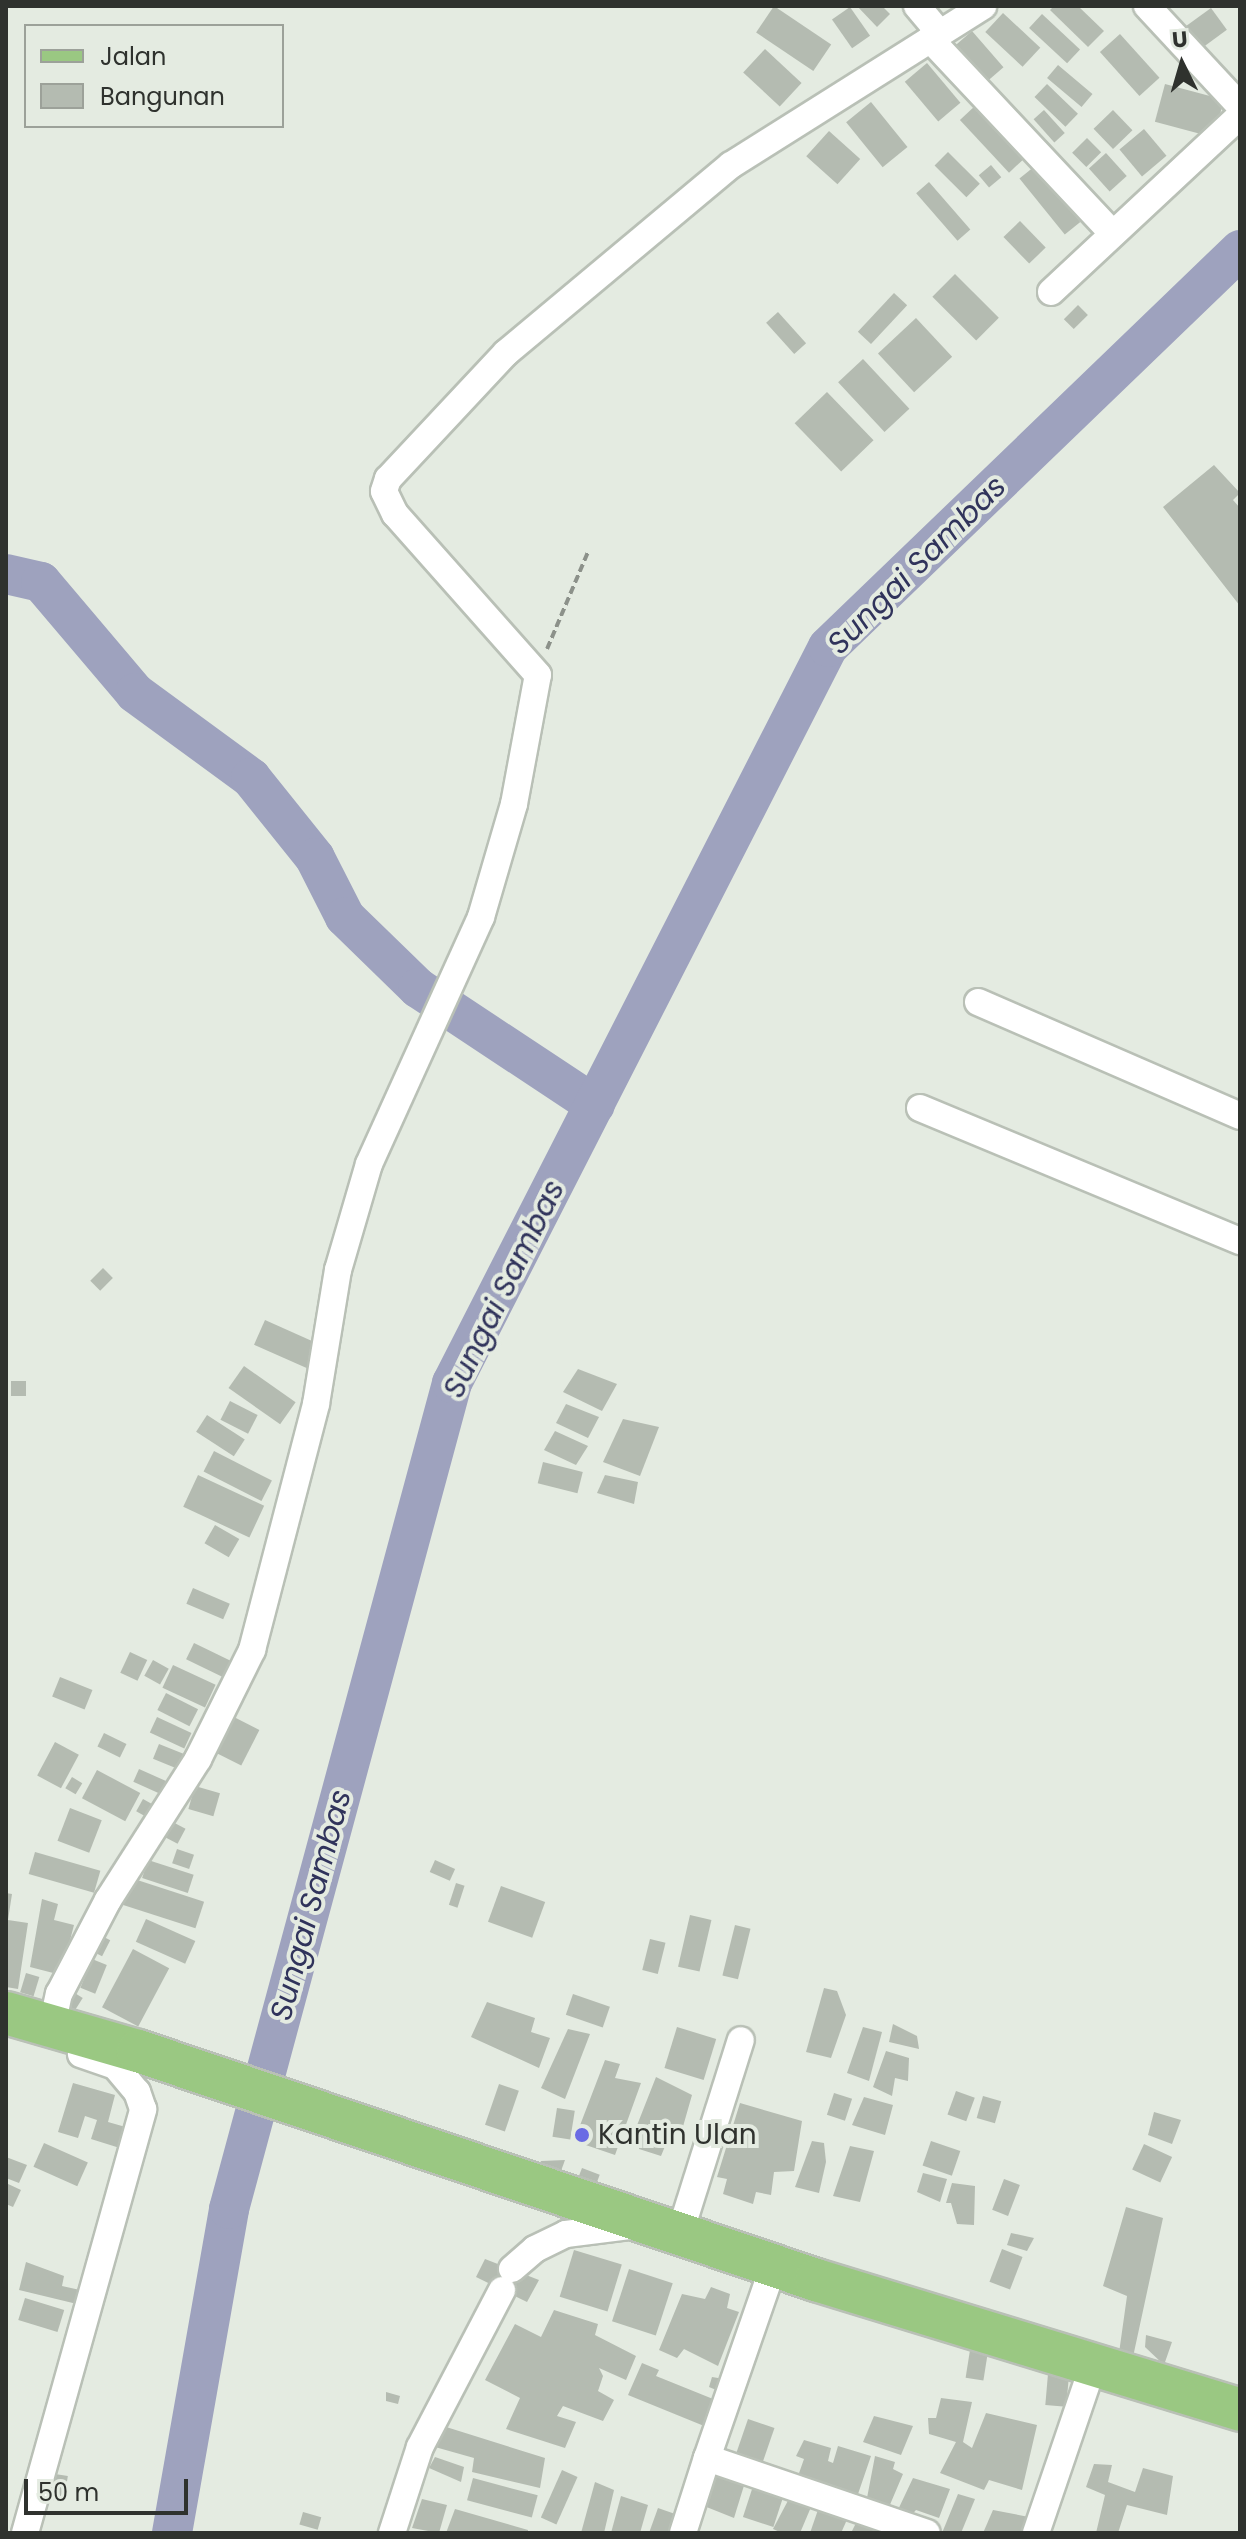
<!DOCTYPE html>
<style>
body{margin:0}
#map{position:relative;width:1246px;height:2539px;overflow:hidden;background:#e4ebe1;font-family:Poppins,sans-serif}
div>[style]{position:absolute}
.river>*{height:40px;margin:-20px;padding:0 20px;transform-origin:20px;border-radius:20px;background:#9ea2be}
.building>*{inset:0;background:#b4bbb1;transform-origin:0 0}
.path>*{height:4px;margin-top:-2px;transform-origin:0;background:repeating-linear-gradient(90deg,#8c918a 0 8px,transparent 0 12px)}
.roads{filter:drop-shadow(2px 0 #b9c0b6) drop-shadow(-2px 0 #b9c0b6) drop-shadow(0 2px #b9c0b6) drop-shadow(0 -2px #b9c0b6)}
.minor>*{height:26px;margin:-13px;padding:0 13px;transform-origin:13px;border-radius:13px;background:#fff}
.primary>*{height:42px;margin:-21px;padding:0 21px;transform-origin:21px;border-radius:21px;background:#9ac882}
.dots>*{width:22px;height:22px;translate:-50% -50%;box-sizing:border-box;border:4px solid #e4ebe1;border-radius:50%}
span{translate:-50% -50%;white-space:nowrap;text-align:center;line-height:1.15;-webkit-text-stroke:8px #e4ebe1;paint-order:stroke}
.poi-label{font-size:28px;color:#2f322e}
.left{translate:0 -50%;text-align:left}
.water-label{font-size:30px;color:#30335b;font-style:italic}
.frame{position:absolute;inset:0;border:8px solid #2f322e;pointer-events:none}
.legend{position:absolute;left:24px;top:24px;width:260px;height:104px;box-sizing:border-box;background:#e4ebe1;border:2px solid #9ca199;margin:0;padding:10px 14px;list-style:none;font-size:24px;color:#2f322e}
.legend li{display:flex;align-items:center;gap:16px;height:40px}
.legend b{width:40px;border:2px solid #9ca199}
.north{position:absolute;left:1142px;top:24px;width:80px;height:80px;-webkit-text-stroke:6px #e4ebe1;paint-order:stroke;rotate:355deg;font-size:22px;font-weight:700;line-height:32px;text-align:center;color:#2f322e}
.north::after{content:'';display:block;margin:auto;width:28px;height:36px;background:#2f322e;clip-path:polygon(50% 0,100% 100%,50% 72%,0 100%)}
.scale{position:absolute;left:24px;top:2479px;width:164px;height:36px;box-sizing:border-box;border:4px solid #2f322e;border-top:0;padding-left:10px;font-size:24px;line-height:28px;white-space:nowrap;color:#2f322e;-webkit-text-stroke:6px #e4ebe1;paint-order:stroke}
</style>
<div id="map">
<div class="river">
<div style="left:6px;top:574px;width:36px;rotate:13deg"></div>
<div style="left:41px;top:582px;width:145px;rotate:49.7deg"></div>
<div style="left:135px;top:693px;width:144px;rotate:36.2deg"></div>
<div style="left:251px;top:778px;width:102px;rotate:51.3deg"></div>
<div style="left:315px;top:858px;width:66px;rotate:63deg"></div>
<div style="left:345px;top:917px;width:102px;rotate:44.2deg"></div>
<div style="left:418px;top:988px;width:212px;rotate:33.5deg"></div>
<div style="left:172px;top:2533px;width:329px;rotate:-80deg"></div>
<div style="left:229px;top:2209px;width:856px;rotate:-74.89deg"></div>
<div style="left:452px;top:1383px;width:826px;rotate:-62.94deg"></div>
<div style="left:828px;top:647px;width:572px;rotate:-43.94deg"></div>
</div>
<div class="building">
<div style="left:774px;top:6px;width:69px;height:32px;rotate:34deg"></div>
<div style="clip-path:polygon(857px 6px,882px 6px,890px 14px,877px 27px)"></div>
<div style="clip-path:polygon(1054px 6px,1078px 6px,1104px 31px,1088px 47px,1050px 10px)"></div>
<div style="left:850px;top:7px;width:35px;height:22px;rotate:55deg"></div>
<div style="left:1211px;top:8px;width:27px;height:32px;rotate:54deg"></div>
<div style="left:1003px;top:13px;width:51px;height:26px;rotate:43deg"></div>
<div style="left:1042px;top:14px;width:52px;height:19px;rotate:43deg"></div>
<div style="left:972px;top:31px;width:48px;height:28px;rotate:49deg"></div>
<div style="left:1120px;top:34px;width:59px;height:27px;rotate:48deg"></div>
<div style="left:765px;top:49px;width:50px;height:32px;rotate:43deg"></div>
<div style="left:927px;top:63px;width:52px;height:29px;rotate:50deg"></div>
<div style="left:1058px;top:65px;width:45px;height:17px;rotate:40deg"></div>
<div style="left:1047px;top:84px;width:43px;height:18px;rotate:44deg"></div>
<div style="left:1165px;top:84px;width:61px;height:39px;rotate:15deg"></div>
<div style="left:871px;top:102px;width:58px;height:32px;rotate:51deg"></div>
<div style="left:976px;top:105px;width:72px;height:22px;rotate:47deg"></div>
<div style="left:1044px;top:110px;width:31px;height:14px;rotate:48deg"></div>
<div style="left:1113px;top:110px;width:28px;height:27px;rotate:46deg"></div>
<div style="left:1144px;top:129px;width:35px;height:32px;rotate:50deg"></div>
<div style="left:829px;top:131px;width:42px;height:34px;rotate:42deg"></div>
<div style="left:1087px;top:138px;width:20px;height:21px;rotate:45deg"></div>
<div style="left:948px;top:152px;width:45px;height:19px;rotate:45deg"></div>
<div style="left:1106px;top:153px;width:31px;height:23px;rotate:48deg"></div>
<div style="left:991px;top:165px;width:16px;height:16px;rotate:50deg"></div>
<div style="left:1035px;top:166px;width:72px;height:20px;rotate:51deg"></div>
<div style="left:929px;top:182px;width:63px;height:17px;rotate:49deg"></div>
<div style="left:1020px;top:221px;width:37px;height:23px;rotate:46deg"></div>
<div style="left:955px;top:274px;width:62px;height:32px;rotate:45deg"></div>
<div style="left:894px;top:293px;width:18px;height:53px;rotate:43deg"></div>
<div style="left:1078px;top:305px;width:14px;height:20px;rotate:45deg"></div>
<div style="left:778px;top:312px;width:42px;height:16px;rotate:48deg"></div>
<div style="left:916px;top:318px;width:53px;height:52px;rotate:47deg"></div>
<div style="left:863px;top:359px;width:68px;height:34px;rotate:47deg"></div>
<div style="left:827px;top:392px;width:67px;height:45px;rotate:46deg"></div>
<div style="clip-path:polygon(1214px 465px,1240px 493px,1233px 500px,1240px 508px,1240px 606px,1163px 507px)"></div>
<div style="left:103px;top:1268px;width:14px;height:18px;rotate:45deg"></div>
<div style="left:265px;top:1320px;width:60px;height:27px;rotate:24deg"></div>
<div style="left:244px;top:1366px;width:63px;height:27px;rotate:35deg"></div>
<div style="clip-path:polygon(578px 1369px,617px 1384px,602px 1411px,563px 1392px)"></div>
<div style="left:11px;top:1381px;width:15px;height:15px"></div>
<div style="left:230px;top:1401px;width:31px;height:21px;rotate:27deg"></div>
<div style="clip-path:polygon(566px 1404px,599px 1417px,588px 1438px,556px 1423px)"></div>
<div style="left:207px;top:1415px;width:45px;height:20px;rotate:33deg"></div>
<div style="clip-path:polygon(623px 1419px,659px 1427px,640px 1476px,603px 1462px)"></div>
<div style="clip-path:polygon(555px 1431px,588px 1446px,576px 1465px,544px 1450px)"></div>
<div style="left:214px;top:1451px;width:65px;height:23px;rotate:27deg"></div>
<div style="left:543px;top:1462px;width:41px;height:22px;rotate:14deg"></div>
<div style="left:198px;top:1475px;width:73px;height:35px;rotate:25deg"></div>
<div style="clip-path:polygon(605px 1475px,638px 1482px,634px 1504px,597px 1493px)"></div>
<div style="left:215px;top:1525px;width:28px;height:21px;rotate:30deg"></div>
<div style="left:193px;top:1588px;width:40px;height:17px;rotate:23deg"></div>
<div style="left:194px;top:1643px;width:51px;height:18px;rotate:26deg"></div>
<div style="left:130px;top:1652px;width:19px;height:23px;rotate:25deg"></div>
<div style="left:153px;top:1660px;width:18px;height:18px;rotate:29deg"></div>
<div style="left:173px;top:1665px;width:47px;height:25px;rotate:25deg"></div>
<div style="left:60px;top:1677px;width:35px;height:21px;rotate:22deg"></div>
<div style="left:166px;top:1693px;width:36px;height:19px;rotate:27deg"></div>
<div style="left:230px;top:1715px;width:33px;height:40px;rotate:27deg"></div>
<div style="left:157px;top:1717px;width:38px;height:17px;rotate:25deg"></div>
<div style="left:104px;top:1733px;width:25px;height:15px;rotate:26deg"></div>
<div style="left:55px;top:1742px;width:27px;height:38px;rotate:28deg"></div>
<div style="left:159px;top:1744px;width:29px;height:16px;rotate:22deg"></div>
<div style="left:139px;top:1769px;width:39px;height:14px;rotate:24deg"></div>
<div style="left:97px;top:1770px;width:49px;height:32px;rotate:28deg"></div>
<div style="left:72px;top:1777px;width:12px;height:13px;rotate:31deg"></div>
<div style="left:195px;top:1786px;width:26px;height:24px;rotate:16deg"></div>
<div style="left:143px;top:1799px;width:23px;height:14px;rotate:29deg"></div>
<div style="left:70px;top:1808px;width:34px;height:35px;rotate:21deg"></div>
<div style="left:167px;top:1819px;width:21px;height:17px;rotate:28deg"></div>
<div style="left:177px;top:1849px;width:18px;height:15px;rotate:19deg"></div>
<div style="left:35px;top:1852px;width:68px;height:23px;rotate:16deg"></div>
<div style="left:148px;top:1860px;width:48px;height:19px;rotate:18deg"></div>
<div style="left:435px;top:1860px;width:22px;height:13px;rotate:24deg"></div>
<div style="left:128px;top:1877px;width:80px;height:28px;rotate:18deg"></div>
<div style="left:456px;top:1883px;width:9px;height:23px;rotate:18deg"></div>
<div style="left:501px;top:1886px;width:47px;height:38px;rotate:20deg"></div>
<div style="clip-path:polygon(6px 1893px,12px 1894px,8px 1920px,28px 1923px,18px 1989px,6px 1987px)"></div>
<div style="clip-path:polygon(42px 1899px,58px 1904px,54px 1920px,74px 1925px,61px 1975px,30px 1967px)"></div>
<div style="left:690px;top:1915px;width:22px;height:53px;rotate:13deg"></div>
<div style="left:146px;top:1919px;width:54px;height:25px;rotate:24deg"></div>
<div style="left:735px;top:1925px;width:16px;height:52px;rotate:14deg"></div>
<div style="left:96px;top:1933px;width:16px;height:18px;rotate:27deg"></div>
<div style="left:650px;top:1939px;width:16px;height:32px;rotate:14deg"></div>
<div style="left:133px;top:1949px;width:41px;height:66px;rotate:28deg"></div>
<div style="left:92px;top:1959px;width:16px;height:31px;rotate:22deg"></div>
<div style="left:26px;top:1973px;width:14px;height:20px;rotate:17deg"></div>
<div style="clip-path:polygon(824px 1988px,837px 1991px,846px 2015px,831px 2058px,806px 2052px)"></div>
<div style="left:70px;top:1990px;width:15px;height:17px;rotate:32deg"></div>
<div style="left:573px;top:1994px;width:39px;height:22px;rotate:19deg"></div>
<div style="clip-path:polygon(487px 2002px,535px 2018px,531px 2032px,550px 2038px,539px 2068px,471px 2037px)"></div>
<div style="clip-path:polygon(893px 2024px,917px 2036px,919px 2049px,889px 2042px)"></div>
<div style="left:677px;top:2027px;width:41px;height:43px;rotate:17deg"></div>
<div style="clip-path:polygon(863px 2027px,882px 2032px,869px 2081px,847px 2073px)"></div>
<div style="clip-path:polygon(568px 2029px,590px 2034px,565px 2099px,541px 2088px)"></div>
<div style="clip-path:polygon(886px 2051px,909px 2058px,908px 2081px,895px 2078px,892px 2096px,873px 2087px)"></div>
<div style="clip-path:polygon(605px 2060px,620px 2064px,615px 2078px,641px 2083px,615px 2155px,574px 2141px)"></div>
<div style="clip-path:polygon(656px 2077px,692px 2095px,682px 2130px,673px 2127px,661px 2156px,639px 2149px,639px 2141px,632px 2138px)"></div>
<div style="clip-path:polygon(73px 2083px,115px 2095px,108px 2122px,129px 2128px,123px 2149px,91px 2139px,97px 2120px,85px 2116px,78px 2138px,58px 2132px)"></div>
<div style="left:499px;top:2084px;width:21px;height:43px;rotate:19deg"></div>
<div style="left:956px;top:2091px;width:20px;height:25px;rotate:20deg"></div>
<div style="left:834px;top:2093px;width:19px;height:23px;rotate:18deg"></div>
<div style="left:983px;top:2096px;width:19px;height:23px;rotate:16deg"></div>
<div style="clip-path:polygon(864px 2097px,893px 2105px,885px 2135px,852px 2125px)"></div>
<div style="clip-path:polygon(740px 2103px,802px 2121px,794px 2171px,774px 2172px,771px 2195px,756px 2192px,753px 2204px,723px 2194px,727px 2179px,717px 2177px)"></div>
<div style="left:557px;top:2108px;width:18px;height:29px;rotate:9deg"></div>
<div style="clip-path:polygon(1154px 2112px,1181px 2120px,1172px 2144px,1148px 2135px)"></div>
<div style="clip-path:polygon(812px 2141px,824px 2143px,826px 2162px,819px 2193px,795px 2187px)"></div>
<div style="left:931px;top:2141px;width:31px;height:26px;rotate:19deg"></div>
<div style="left:44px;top:2143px;width:48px;height:26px;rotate:24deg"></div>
<div style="left:1144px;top:2144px;width:31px;height:28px;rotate:25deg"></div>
<div style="clip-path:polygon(850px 2146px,874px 2151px,860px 2202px,833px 2196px)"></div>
<div style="clip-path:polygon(6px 2157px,27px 2165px,19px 2183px,6px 2178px)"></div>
<div style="clip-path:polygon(565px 2160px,561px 2171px,539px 2166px,541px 2161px)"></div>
<div style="left:582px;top:2168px;width:19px;height:12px;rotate:21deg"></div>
<div style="clip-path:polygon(923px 2173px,947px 2179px,940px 2202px,917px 2192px)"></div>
<div style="left:1004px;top:2179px;width:17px;height:33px;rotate:21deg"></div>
<div style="clip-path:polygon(6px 2183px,21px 2190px,13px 2207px,6px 2204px)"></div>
<div style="clip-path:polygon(952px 2183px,975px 2186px,974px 2225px,957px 2224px,951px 2203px,946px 2203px)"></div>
<div style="clip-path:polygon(1126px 2207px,1163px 2218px,1133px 2357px,1119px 2353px,1127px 2296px,1103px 2286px)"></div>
<div style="clip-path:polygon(1011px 2233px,1034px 2238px,1027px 2251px,1007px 2245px)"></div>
<div style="left:1002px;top:2249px;width:22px;height:35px;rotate:21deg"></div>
<div style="left:574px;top:2250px;width:50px;height:49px;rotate:17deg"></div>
<div style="clip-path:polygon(485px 2259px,539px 2280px,527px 2302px,476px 2277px)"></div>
<div style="clip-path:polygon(26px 2262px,64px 2276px,62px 2286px,80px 2290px,77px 2304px,19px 2290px)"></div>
<div style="left:629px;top:2269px;width:46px;height:55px;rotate:18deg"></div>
<div style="clip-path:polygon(711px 2287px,730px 2294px,727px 2308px,739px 2312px,718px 2366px,684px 2349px,677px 2358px,659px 2350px,682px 2294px,705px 2299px)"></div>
<div style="left:25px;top:2298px;width:41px;height:23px;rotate:17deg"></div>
<div style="clip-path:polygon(554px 2310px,598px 2324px,595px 2335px,636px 2356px,626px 2380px,599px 2368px,603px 2376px,598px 2391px,614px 2400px,603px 2421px,563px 2406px,557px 2416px,576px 2422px,565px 2448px,506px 2429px,520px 2398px,485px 2380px,515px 2324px,541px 2337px)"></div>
<div style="clip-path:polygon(1146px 2335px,1172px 2342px,1164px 2365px,1145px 2347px)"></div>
<div style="left:970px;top:2350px;width:18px;height:28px;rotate:9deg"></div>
<div style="clip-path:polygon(642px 2363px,659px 2370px,656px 2376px,718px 2401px,709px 2428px,628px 2395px)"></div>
<div style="left:1048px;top:2374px;width:21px;height:31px;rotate:5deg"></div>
<div style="clip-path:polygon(712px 2377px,724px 2379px,721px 2392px,709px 2387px)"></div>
<div style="clip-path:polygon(386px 2392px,400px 2396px,398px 2404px,386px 2401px)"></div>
<div style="clip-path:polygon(941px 2398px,972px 2402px,963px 2442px,972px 2448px,986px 2413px,1037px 2425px,1022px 2490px,989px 2480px,984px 2490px,940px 2473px,956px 2442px,929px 2434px,928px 2418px,936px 2418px)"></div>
<div style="clip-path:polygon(874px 2416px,913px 2426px,901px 2455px,863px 2442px)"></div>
<div style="left:748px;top:2419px;width:28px;height:39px;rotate:19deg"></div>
<div style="clip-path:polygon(443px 2426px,545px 2458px,540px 2488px,472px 2472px,474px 2458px,435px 2447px)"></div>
<div style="clip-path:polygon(804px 2440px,831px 2448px,828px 2461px,833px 2463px,838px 2446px,871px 2456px,858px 2494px,798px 2476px,804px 2459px,796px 2456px)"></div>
<div style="clip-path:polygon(875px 2456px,895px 2462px,893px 2469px,903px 2474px,889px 2507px,867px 2498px)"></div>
<div style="clip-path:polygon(435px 2457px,464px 2467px,461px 2482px,429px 2468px)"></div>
<div style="clip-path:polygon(1094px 2464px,1112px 2465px,1108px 2482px,1135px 2492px,1143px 2468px,1173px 2476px,1167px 2515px,1127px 2505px,1118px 2533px,1096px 2533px,1105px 2495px,1086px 2487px)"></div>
<div style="clip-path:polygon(715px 2468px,746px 2479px,734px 2518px,699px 2504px)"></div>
<div style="left:562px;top:2470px;width:17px;height:52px;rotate:24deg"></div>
<div style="left:55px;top:2474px;width:13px;height:26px;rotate:9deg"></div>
<div style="left:473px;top:2478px;width:67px;height:23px;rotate:15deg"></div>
<div style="clip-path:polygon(913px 2478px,950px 2489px,939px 2518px,916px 2510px,908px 2519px,896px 2514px)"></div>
<div style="left:755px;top:2480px;width:32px;height:39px;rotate:18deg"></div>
<div style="clip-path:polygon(595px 2482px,614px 2490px,604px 2533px,581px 2533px)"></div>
<div style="clip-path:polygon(792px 2493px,814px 2500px,800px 2533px,782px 2533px,773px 2529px)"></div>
<div style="clip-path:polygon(958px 2494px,975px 2499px,961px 2533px,942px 2533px)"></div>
<div style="clip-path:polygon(621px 2496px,648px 2505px,640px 2533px,611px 2533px)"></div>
<div style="clip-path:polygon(422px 2499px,447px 2505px,439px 2533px,412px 2528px)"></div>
<div style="clip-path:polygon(820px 2504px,850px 2513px,841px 2533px,810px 2533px)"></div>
<div style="clip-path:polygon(658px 2508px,678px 2515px,671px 2533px,649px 2533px)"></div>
<div style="clip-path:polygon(455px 2509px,528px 2530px,528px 2533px,446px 2533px)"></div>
<div style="clip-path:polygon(993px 2510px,1029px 2517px,1024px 2533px,983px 2533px)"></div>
<div style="left:303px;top:2512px;width:19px;height:13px;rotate:16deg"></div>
<div style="clip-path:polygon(860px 2515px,881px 2523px,877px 2533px,851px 2533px)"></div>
</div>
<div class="path">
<div style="left:547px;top:649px;width:105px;rotate:-67.1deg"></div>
</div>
<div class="roads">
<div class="minor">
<div style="left:917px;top:6px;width:34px;rotate:50deg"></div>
<div style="left:1147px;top:6px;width:137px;rotate:47.1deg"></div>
<div style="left:930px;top:39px;width:266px;rotate:46.8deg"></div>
<div style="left:1051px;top:292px;width:258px;rotate:-43deg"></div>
<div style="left:978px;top:1002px;width:286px;rotate:23.5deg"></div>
<div style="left:920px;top:1108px;width:347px;rotate:22.6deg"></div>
<div style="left:52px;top:2026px;width:33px;rotate:-78deg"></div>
<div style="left:59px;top:1994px;width:106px;rotate:-62.5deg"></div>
<div style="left:108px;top:1900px;width:167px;rotate:-57.4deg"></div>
<div style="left:198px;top:1759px;width:122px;rotate:-63.6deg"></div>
<div style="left:252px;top:1650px;width:254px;rotate:-75.4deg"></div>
<div style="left:316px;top:1404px;width:136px;rotate:-80.7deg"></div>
<div style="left:338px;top:1270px;width:110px;rotate:-73.7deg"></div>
<div style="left:369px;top:1164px;width:271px;rotate:-65.6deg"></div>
<div style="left:481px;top:917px;width:118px;rotate:-73.7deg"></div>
<div style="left:514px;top:804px;width:131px;rotate:-79.5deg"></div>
<div style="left:538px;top:675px;width:215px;rotate:-131.6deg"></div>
<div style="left:395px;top:514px;width:25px;rotate:-116deg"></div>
<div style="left:384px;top:491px;width:13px;rotate:-72deg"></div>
<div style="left:388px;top:479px;width:173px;rotate:-46.9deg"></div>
<div style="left:506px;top:353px;width:293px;rotate:-39.9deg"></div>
<div style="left:731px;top:165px;width:298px;rotate:-32.2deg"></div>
<div style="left:680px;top:2233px;width:202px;rotate:-72.5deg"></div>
<div style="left:512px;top:2269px;width:30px;rotate:-41deg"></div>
<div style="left:535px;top:2249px;width:34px;rotate:-26deg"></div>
<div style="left:566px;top:2234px;width:64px;rotate:-7.2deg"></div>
<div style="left:707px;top:2458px;width:204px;rotate:-70.9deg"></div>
<div style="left:25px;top:2533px;width:440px;rotate:-74.4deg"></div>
<div style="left:143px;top:2109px;width:18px;rotate:-109deg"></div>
<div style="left:137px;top:2092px;width:34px;rotate:-130deg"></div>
<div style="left:115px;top:2066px;width:36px;rotate:-161deg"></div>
<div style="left:392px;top:2533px;width:90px;rotate:-72deg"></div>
<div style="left:420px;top:2447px;width:177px;rotate:-62.4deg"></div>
<div style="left:683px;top:2533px;width:79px;rotate:-72.3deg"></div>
<div style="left:707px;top:2458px;width:232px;rotate:18.8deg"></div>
<div style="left:1036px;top:2533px;width:176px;rotate:-71.2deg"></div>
</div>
<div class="primary">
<div style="left:6px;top:2013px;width:137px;rotate:16.1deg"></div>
<div style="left:138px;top:2051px;width:716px;rotate:18.66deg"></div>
<div style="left:816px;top:2280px;width:443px;rotate:17deg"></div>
</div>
</div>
<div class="dots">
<div style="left:582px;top:2135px;background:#6a6be4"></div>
</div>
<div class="poi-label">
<span class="left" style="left:598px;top:2135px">Kantin Ulan</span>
</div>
<div class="water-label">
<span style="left:917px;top:565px;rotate:-45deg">Sungai Sambas</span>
<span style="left:504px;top:1289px;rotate:-64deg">Sungai Sambas</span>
<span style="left:311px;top:1905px;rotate:-75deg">Sungai Sambas</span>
</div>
<div class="frame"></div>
<ul class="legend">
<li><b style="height:10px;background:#9ac882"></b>Jalan</li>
<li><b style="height:22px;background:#b4bbb1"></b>Bangunan</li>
</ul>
<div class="north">U</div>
<div class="scale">50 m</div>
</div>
